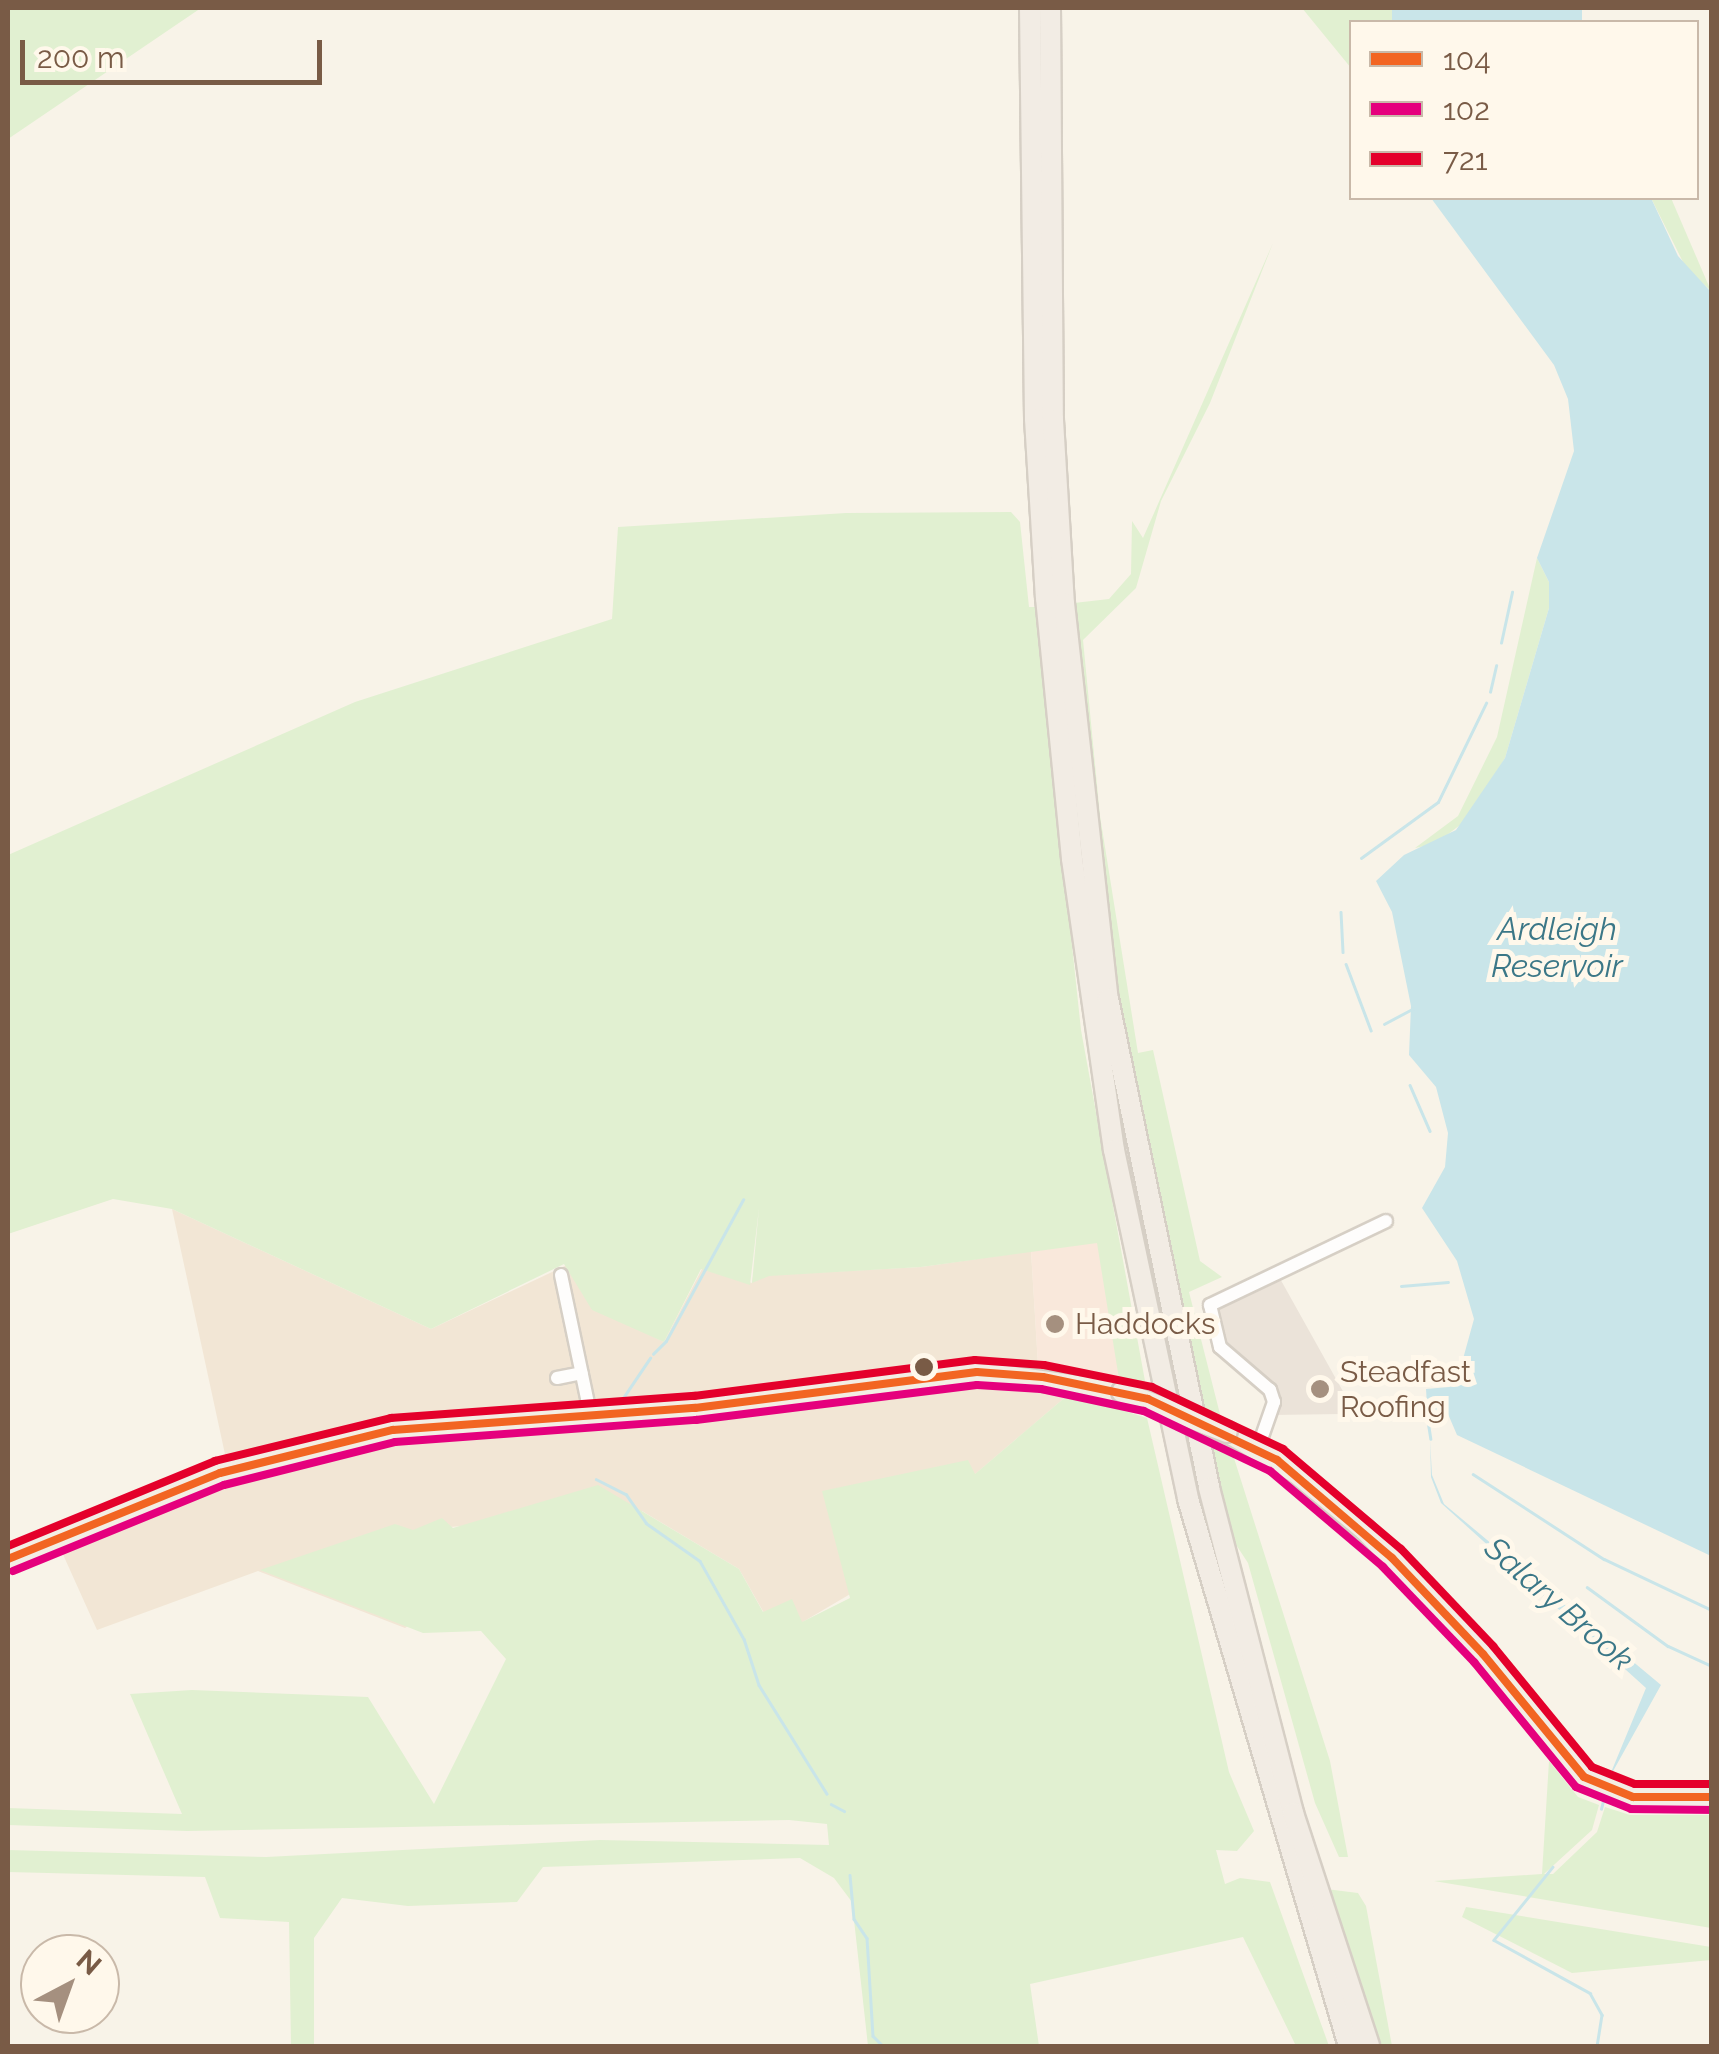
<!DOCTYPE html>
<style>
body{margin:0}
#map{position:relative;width:1719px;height:2054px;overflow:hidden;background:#f8f3e8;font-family:Raleway,sans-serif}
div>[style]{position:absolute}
.residential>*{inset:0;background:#f2e6d5}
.commercial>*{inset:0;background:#f9e8db}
.industrial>*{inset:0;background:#ebe3d9}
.green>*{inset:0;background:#e1f0d1}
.water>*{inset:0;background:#c9e5e9;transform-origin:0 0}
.stream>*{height:2.5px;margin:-1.25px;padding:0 1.25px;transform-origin:1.25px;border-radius:1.25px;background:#c9e5e9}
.roads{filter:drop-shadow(2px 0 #d6cfc5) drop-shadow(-2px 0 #d6cfc5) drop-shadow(0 2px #d6cfc5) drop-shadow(0 -2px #d6cfc5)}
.minor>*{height:12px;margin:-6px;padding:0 6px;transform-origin:6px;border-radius:6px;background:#fefdfc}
.primary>*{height:20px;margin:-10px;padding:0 10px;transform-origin:10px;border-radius:10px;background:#f3eee4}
.trunk>*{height:20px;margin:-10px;padding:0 10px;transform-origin:10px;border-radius:10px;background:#f2ece4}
.bridges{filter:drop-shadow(2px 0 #d7cdc4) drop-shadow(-2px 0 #d7cdc4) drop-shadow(0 2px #d7cdc4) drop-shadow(0 -2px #d7cdc4)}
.primary-bridge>*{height:20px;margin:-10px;padding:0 10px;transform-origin:10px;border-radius:10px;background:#f3eee4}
.bus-1>*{height:8px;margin:-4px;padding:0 4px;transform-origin:4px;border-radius:4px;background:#f26522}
.bus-2>*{height:8px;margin:-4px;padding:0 4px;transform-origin:4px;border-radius:4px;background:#e5007d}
.bus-3>*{height:8px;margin:-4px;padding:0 4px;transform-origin:4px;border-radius:4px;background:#e4002b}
.dots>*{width:28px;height:28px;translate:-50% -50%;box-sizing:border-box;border:5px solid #fff8eb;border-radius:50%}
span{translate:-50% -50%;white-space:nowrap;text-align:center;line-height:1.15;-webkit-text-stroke:10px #fff8eb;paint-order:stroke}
.poi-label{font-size:30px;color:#795b46}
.left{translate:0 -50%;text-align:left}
.water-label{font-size:32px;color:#3b7787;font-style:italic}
.frame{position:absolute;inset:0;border:10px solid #795b46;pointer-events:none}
.legend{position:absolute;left:1349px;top:20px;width:350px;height:180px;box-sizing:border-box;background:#fff8eb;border:2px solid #c9b9a9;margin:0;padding:12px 18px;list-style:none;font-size:30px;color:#795b46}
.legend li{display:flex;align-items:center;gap:20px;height:50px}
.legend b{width:50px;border:2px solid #c9b9a9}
.north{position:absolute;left:20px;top:1934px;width:100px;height:100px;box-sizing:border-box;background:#fff8eb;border:2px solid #c9b9a9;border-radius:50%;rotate:41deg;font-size:28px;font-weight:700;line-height:40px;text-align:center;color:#795b46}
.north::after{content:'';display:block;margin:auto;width:35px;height:45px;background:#a5907f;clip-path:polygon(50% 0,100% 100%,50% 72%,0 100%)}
.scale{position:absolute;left:20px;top:40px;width:302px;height:45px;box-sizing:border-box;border:5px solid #795b46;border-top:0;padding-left:12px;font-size:30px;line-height:35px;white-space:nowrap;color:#795b46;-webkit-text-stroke:8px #fff8eb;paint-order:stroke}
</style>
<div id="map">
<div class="residential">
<div style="clip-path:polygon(172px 1209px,431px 1329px,567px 1265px,598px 1309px,664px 1342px,703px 1267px,752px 1283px,753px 1276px,921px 1267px,1031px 1251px,1038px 1364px,1113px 1379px,1110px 1402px,1069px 1394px,974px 1475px,968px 1461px,852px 1593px,801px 1623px,764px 1613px,739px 1569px,642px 1511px,402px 1531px,395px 1524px,412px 1623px,405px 1628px,258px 1571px,97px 1630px,61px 1550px,231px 1482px)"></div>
</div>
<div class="commercial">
<div style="clip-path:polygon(1105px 1241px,1125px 1382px,1038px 1365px,1031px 1251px)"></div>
</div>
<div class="industrial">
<div style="clip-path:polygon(1278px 1275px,1345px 1395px,1341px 1414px,1273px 1415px,1274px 1402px,1220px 1347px,1210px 1305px)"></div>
</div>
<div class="green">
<div style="clip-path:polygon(8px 8px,201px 8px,8px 139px)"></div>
<div style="clip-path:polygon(1302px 8px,1392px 8px,1392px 22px,1352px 22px,1351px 68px)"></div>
<div style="clip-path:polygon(1651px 198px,1671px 198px,1711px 291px,1686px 268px)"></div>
<div style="clip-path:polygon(1273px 243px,1210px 403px,1161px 501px,1136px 588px,1083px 640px,1100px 816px,1138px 1053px,1153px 1050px,1200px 1261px,1222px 1277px,1189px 1292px,1222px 1422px,1188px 1406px,1119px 1026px,1074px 603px,1109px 599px,1131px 574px,1132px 521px,1143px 538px)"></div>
<div style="clip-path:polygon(1011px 512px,1020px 522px,1029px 607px,1036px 607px,1081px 1030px,1147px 1392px,1120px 1385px,1097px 1243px,921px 1267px,769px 1276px,752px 1283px,759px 1208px,750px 1285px,701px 1269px,664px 1342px,592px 1310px,564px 1264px,431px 1329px,172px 1209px,113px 1199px,8px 1234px,8px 855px,355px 702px,612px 619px,618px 527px,846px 513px)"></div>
<div style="clip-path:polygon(1537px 558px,1549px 582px,1549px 608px,1505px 758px,1468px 819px,1435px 844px,1415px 848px,1458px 816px,1497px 737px)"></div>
<div style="clip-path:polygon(1069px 1394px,1147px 1418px,1229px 1772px,1254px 1831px,1237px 1851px,1216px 1850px,1225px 1884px,1240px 1878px,1270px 1882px,1329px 2046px,1296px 2046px,1243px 1937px,1030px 1984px,1039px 2046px,868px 2046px,852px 1902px,834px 1878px,800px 1858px,543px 1867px,517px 1902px,408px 1906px,342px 1898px,314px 1938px,314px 2046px,291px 2046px,289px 1922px,220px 1918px,205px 1877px,8px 1872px,8px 1850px,266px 1857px,600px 1840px,829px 1845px,827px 1824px,789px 1820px,187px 1831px,8px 1825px,8px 1808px,182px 1814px,130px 1694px,192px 1690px,368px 1697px,434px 1804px,506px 1659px,481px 1631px,423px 1633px,260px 1570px,395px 1524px,413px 1530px,442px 1518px,453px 1528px,598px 1485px,739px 1569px,763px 1612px,792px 1599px,802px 1622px,850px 1598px,822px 1491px,968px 1460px,975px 1474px)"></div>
<div style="clip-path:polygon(1203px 1441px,1233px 1455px,1330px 1761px,1348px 1857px,1339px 1857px,1315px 1803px,1248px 1563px,1231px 1537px)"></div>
<div style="clip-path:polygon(1549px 1761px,1578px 1797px,1599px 1805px,1592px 1830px,1544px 1874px,1553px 1874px,1597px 1832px,1605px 1807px,1630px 1815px,1711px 1815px,1711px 1928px,1434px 1881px,1542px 1874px)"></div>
<div style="clip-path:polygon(1326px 1889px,1358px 1893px,1366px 1906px,1392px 2046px,1380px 2046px)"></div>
<div style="clip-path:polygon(1466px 1907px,1711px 1947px,1711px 1960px,1572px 1973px,1462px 1917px)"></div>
</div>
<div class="water">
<div style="left:1392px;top:8px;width:190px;height:14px"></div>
<div style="clip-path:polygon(1431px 198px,1651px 198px,1678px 256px,1711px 292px,1711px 1556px,1457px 1435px,1448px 1414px,1435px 1412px,1434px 1421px,1428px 1421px,1426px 1389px,1449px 1387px,1458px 1377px,1474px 1319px,1457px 1261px,1422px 1208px,1445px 1167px,1448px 1133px,1436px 1087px,1409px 1055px,1411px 1006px,1392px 912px,1376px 881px,1404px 855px,1456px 830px,1505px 758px,1549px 608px,1549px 582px,1537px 558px,1574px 451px,1568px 399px,1554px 365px)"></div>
<div style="clip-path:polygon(1430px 1440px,1432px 1475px,1444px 1504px,1661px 1685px,1607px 1782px,1646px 1688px,1441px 1503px,1431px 1477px)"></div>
</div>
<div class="stream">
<div style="left:1501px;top:643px;width:52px;rotate:-77.8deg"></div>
<div style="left:1490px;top:692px;width:27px;rotate:-77deg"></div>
<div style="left:1361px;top:858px;width:95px;rotate:-36deg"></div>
<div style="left:1438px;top:802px;width:110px;rotate:-64.1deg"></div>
<div style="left:1341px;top:912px;width:40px;rotate:87.1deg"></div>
<div style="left:1346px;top:964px;width:71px;rotate:69.3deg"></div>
<div style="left:1384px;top:1024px;width:32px;rotate:-28deg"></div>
<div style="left:1410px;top:1085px;width:50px;rotate:66.5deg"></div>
<div style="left:1401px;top:1286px;width:47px;rotate:-4.9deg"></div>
<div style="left:653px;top:1354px;width:18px;rotate:-45deg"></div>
<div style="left:666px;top:1341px;width:161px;rotate:-61.4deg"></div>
<div style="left:612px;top:1402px;width:9px;rotate:-6deg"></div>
<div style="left:621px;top:1401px;width:52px;rotate:-56deg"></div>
<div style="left:1428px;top:1421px;width:18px;rotate:81deg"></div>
<div style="left:1473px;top:1474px;width:156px;rotate:33deg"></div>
<div style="left:1604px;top:1559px;width:119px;rotate:25.3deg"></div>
<div style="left:596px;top:1479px;width:34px;rotate:27deg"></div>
<div style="left:626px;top:1494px;width:35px;rotate:55deg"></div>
<div style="left:646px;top:1523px;width:66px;rotate:35.1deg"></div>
<div style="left:700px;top:1561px;width:90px;rotate:60.6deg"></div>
<div style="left:744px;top:1639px;width:48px;rotate:71.9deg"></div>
<div style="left:759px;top:1685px;width:128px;rotate:58deg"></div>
<div style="left:1587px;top:1587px;width:100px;rotate:36.1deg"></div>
<div style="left:1668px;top:1646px;width:48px;rotate:24.4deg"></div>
<div style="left:831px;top:1804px;width:15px;rotate:28deg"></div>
<div style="left:1601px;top:1809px;width:16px;rotate:-76deg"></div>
<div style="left:1553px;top:1867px;width:94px;rotate:128.9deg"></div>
<div style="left:1494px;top:1940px;width:110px;rotate:28.9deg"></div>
<div style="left:1590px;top:1993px;width:25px;rotate:61deg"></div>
<div style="left:1602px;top:2015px;width:31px;rotate:99deg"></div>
<div style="left:850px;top:1875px;width:44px;rotate:84.8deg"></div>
<div style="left:854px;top:1919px;width:23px;rotate:56deg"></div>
<div style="left:867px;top:1938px;width:98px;rotate:86.5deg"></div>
<div style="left:873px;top:2036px;width:14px;rotate:45deg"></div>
</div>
<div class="roads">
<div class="minor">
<div style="left:561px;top:1275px;width:145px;rotate:78.1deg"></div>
<div style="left:557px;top:1378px;width:25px;rotate:-11deg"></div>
<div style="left:1258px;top:1448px;width:49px;rotate:-70.8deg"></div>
<div style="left:1274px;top:1402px;width:13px;rotate:-108deg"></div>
<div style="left:1270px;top:1390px;width:66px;rotate:-139.3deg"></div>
<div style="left:1220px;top:1347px;width:43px;rotate:-103.4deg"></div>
<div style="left:1210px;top:1305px;width:195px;rotate:-25.5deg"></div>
</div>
<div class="primary">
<div style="left:1227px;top:1432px;width:80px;rotate:30.7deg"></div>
<div style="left:1296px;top:1473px;width:89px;rotate:39.6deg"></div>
<div style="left:1365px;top:1530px;width:171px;rotate:46.4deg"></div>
<div style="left:1483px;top:1654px;width:159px;rotate:50.6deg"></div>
<div style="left:1584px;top:1777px;width:53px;rotate:22.2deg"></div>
<div style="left:1633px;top:1797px;width:79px"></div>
<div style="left:8px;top:1559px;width:229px;rotate:-22.1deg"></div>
<div style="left:220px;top:1473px;width:178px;rotate:-14deg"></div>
<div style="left:393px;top:1430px;width:303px;rotate:-4.2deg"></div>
<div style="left:695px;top:1408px;width:284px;rotate:-7.3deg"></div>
<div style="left:977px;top:1372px;width:146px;rotate:7.9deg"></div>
</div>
<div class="trunk">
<div style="left:1030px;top:8px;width:411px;rotate:89.3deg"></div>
<div style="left:1035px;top:419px;width:179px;rotate:86.5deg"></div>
<div style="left:1046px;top:598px;width:262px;rotate:84.3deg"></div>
<div style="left:1072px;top:859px;width:294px;rotate:81.8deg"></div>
<div style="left:1114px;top:1150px;width:357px;rotate:78deg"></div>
<div style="left:1188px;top:1499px;width:570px;rotate:73.6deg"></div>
<div style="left:1050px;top:8px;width:412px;rotate:89.6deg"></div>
<div style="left:1053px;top:420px;width:183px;rotate:86.6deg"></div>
<div style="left:1064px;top:603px;width:398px;rotate:83.7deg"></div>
<div style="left:1108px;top:999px;width:499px;rotate:78.3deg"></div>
<div style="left:1209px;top:1488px;width:336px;rotate:75.5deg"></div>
<div style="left:1293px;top:1813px;width:245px;rotate:71.9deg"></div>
</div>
</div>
<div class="bridges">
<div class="primary-bridge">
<div style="left:1122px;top:1392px;width:112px;rotate:20.9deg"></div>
</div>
</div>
<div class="bus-1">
<div style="left:8px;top:1559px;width:229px;rotate:-22.1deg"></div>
<div style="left:220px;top:1473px;width:178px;rotate:-14deg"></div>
<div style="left:393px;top:1430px;width:303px;rotate:-4.2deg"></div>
<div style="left:695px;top:1408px;width:284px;rotate:-7.3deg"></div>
<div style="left:977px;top:1372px;width:66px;rotate:4.3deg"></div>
<div style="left:1043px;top:1377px;width:107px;rotate:11.8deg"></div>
<div style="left:1148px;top:1399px;width:143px;rotate:25.3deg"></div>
<div style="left:1277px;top:1460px;width:151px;rotate:40.4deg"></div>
<div style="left:1392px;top:1558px;width:132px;rotate:46.5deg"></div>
<div style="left:1483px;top:1654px;width:159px;rotate:50.6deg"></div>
<div style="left:1584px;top:1777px;width:53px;rotate:22.2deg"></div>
<div style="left:1633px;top:1797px;width:79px"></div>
</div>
<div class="bus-2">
<div style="left:13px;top:1571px;width:228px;rotate:-22.2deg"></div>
<div style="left:224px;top:1485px;width:176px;rotate:-14.1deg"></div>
<div style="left:395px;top:1442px;width:302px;rotate:-4.2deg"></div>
<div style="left:696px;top:1420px;width:283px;rotate:-7.1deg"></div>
<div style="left:977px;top:1385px;width:64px;rotate:3.6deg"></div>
<div style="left:1041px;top:1389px;width:105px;rotate:12.1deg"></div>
<div style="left:1144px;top:1411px;width:140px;rotate:25.5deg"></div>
<div style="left:1270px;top:1471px;width:148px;rotate:40.3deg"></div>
<div style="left:1383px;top:1567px;width:132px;rotate:46.2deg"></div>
<div style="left:1474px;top:1662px;width:161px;rotate:50.8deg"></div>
<div style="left:1576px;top:1787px;width:59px;rotate:21.8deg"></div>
<div style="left:1631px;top:1809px;width:81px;rotate:0.7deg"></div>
</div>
<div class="bus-3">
<div style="left:8px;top:1546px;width:224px;rotate:-22.3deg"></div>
<div style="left:215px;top:1461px;width:181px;rotate:-13.7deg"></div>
<div style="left:391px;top:1418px;width:304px;rotate:-4.2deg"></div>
<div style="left:694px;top:1396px;width:283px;rotate:-7.3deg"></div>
<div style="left:975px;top:1360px;width:69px;rotate:4.1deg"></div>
<div style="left:1044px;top:1365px;width:110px;rotate:11.5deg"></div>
<div style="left:1152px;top:1387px;width:145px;rotate:25.3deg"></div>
<div style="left:1283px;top:1449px;width:155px;rotate:40.3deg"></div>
<div style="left:1401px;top:1549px;width:134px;rotate:46.5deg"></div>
<div style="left:1493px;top:1646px;width:156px;rotate:50.7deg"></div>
<div style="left:1592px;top:1767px;width:46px;rotate:21.6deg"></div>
<div style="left:1635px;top:1784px;width:77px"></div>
</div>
<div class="dots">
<div style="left:1055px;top:1324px;background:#a5907f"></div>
<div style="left:924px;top:1367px;background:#795b46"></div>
<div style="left:1320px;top:1389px;background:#a5907f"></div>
</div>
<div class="poi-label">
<span class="left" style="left:1075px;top:1324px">Haddocks</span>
<span class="left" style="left:1340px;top:1389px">Steadfast<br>Roofing</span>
</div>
<div class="water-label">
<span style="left:1557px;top:948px">Ardleigh<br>Reservoir</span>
<span style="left:1559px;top:1604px;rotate:41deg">Salary Brook</span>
</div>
<div class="frame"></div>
<ul class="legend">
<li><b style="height:12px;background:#f26522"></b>104</li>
<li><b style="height:12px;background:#e5007d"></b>102</li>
<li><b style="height:12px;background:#e4002b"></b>721</li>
</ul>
<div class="north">N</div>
<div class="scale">200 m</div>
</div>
